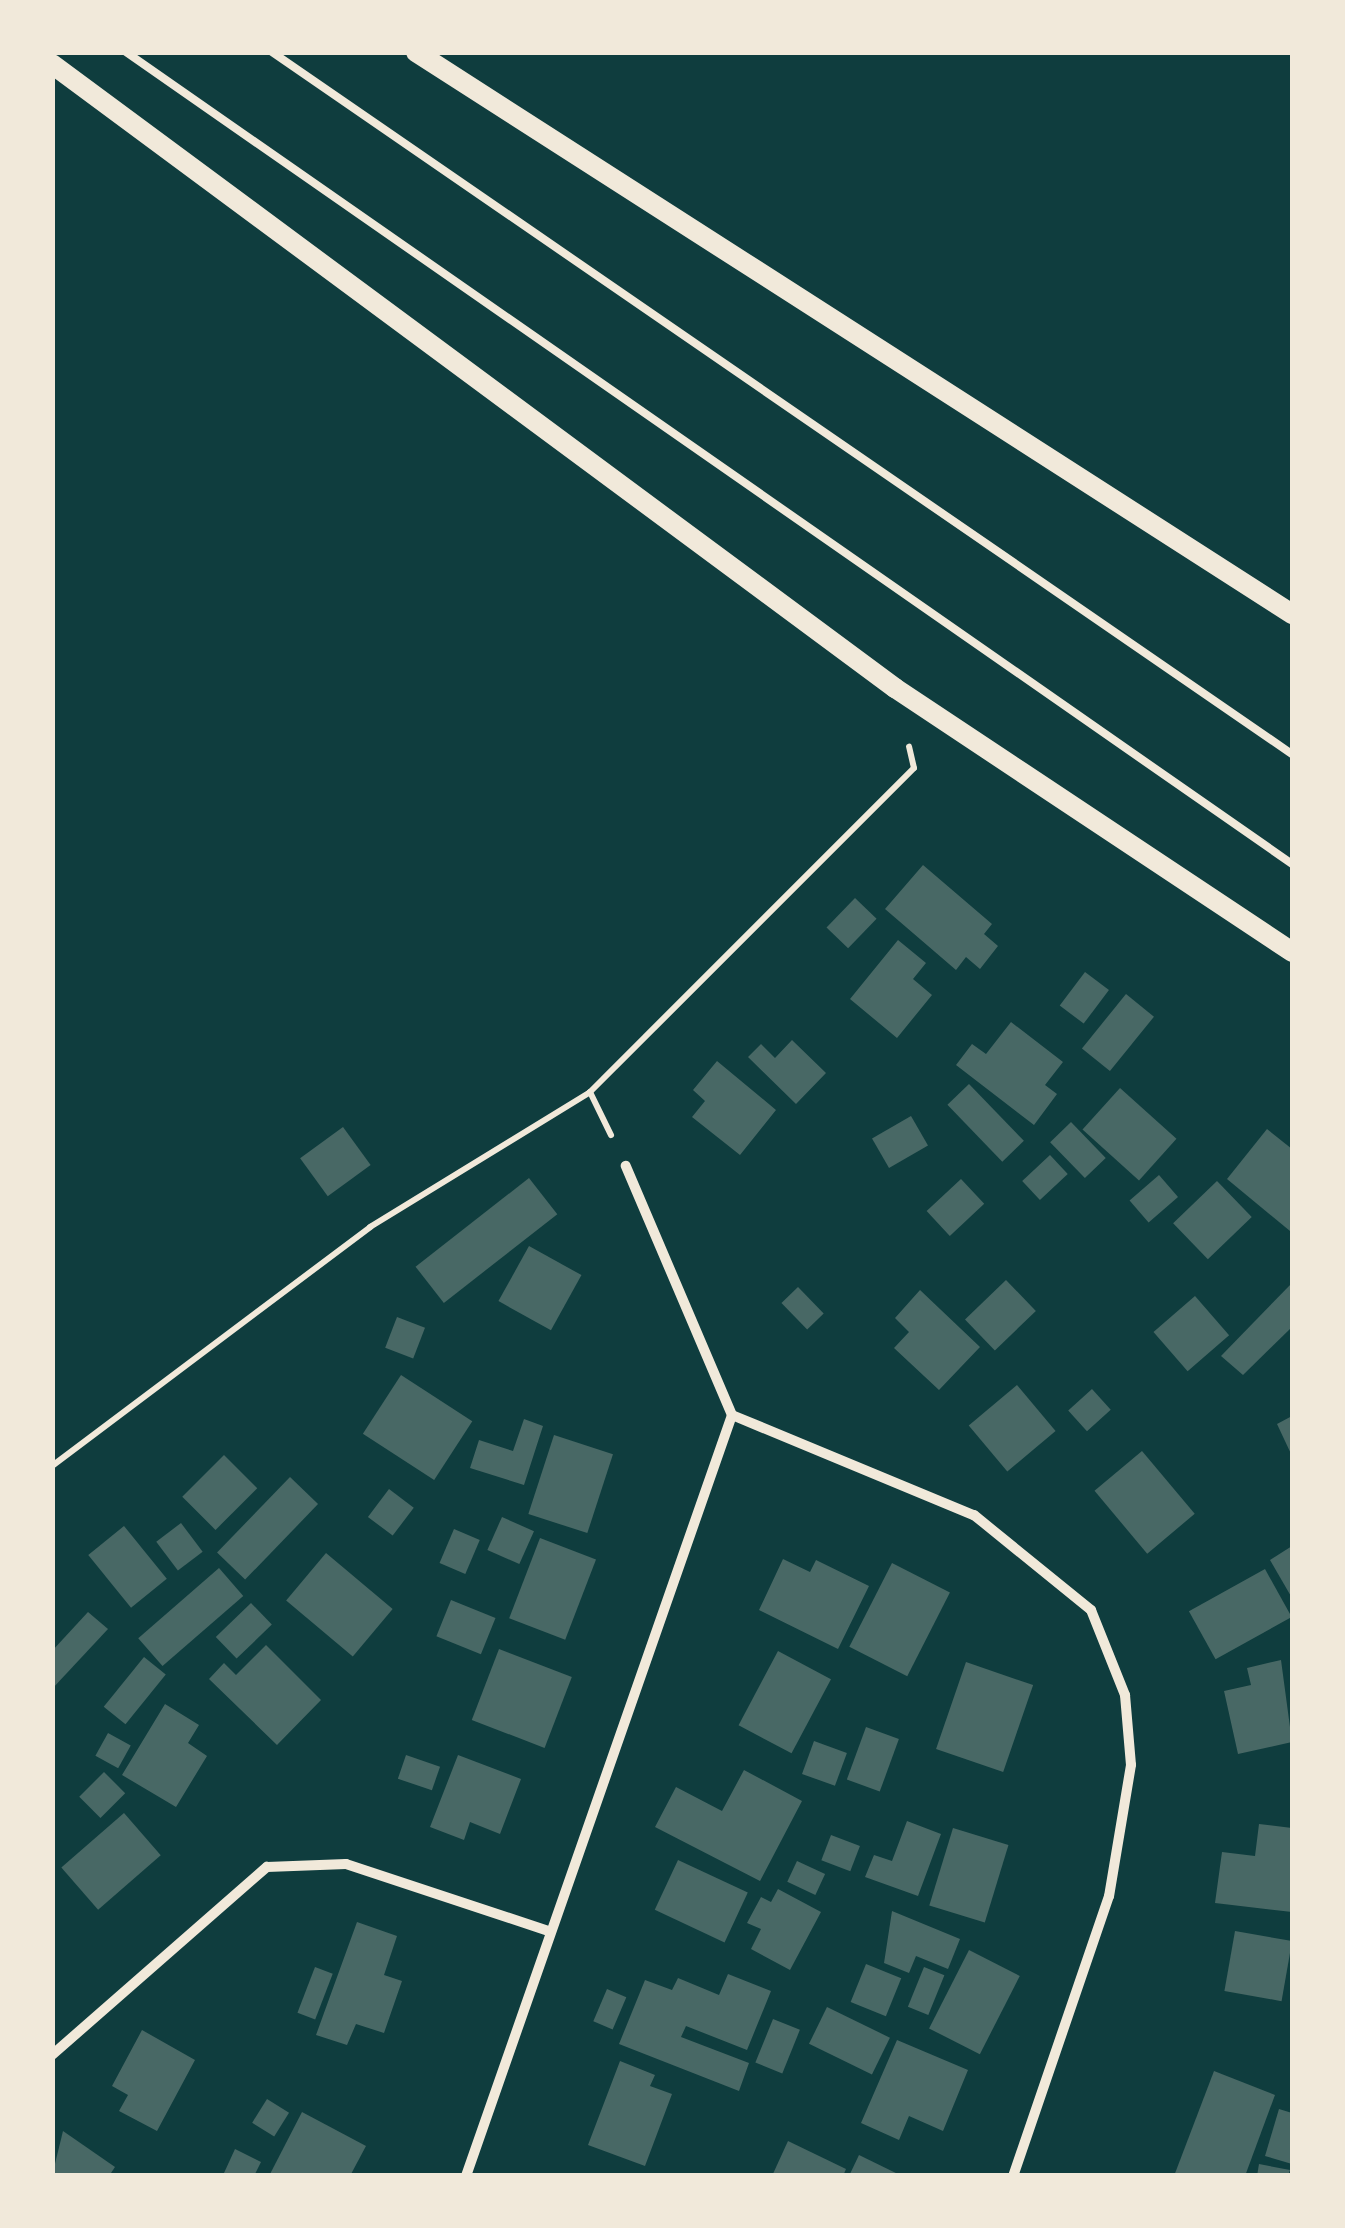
<!DOCTYPE html>
<style>
body{margin:0}
#map{position:relative;width:1345px;height:2228px;overflow:hidden;background:#0f3d3e;font-family:"Open Sans",sans-serif}
div>[style]{position:absolute}
.building>*{inset:0;background:#486865;transform-origin:0 0}
.path>*{height:6px;margin:-3px;padding:0 3px;transform-origin:3px;border-radius:3px;background:#f1e9da}
.service>*{height:8px;margin:-4px;padding:0 4px;transform-origin:4px;border-radius:4px;background:#f1e9da}
.minor>*{height:10px;margin:-5px;padding:0 5px;transform-origin:5px;border-radius:5px;background:#f1e9da}
.secondary>*{height:20px;margin:-10px;padding:0 10px;transform-origin:10px;border-radius:10px;background:#f1e9da}
span{translate:-50% -50%;white-space:nowrap;text-align:center;line-height:1.15;-webkit-text-stroke:8px #f1e9da;paint-order:stroke}
.frame{position:absolute;inset:0;border:55px solid #f1e9da;pointer-events:none}
</style>
<div id="map">
<div class="building">
<div style="clip-path:polygon(923px 865px,992px 924px,984px 934px,998px 946px,980px 969px,966px 957px,956px 970px,885px 909px)"></div>
<div style="left:855px;top:898px;width:30px;height:41px;rotate:44deg"></div>
<div style="clip-path:polygon(898px 940px,926px 963px,913px 979px,932px 995px,897px 1038px,850px 999px)"></div>
<div style="left:1085px;top:972px;width:30px;height:42px;rotate:37deg"></div>
<div style="left:1126px;top:994px;width:36px;height:70px;rotate:39deg"></div>
<div style="clip-path:polygon(1011px 1022px,1063px 1062px,1045px 1085px,1057px 1094px,1034px 1125px,956px 1065px,972px 1044px,986px 1054px)"></div>
<div style="clip-path:polygon(792px 1040px,826px 1073px,796px 1104px,748px 1057px,761px 1044px,775px 1058px)"></div>
<div style="clip-path:polygon(717px 1061px,776px 1110px,740px 1155px,692px 1117px,705px 1101px,693px 1090px)"></div>
<div style="left:969px;top:1084px;width:79px;height:30px;rotate:46deg"></div>
<div style="left:1120px;top:1088px;width:76px;height:56px;rotate:42deg"></div>
<div style="left:911px;top:1116px;width:34px;height:45px;rotate:60deg"></div>
<div style="left:1071px;top:1122px;width:50px;height:29px;rotate:46deg"></div>
<div style="left:343px;top:1127px;width:47px;height:53px;rotate:54deg"></div>
<div style="clip-path:polygon(1267px 1129px,1292px 1149px,1290px 1231px,1227px 1179px)"></div>
<div style="left:1050px;top:1155px;width:26px;height:38px;rotate:47deg"></div>
<div style="left:1159px;top:1175px;width:29px;height:39px;rotate:49deg"></div>
<div style="left:529px;top:1178px;width:46px;height:144px;rotate:52deg"></div>
<div style="left:961px;top:1179px;width:34px;height:47px;rotate:47deg"></div>
<div style="left:1217px;top:1181px;width:50px;height:61px;rotate:46deg"></div>
<div style="left:529px;top:1246px;width:60px;height:63px;rotate:29deg"></div>
<div style="left:1006px;top:1280px;width:43px;height:57px;rotate:46deg"></div>
<div style="clip-path:polygon(1292px 1283px,1292px 1327px,1243px 1375px,1221px 1356px)"></div>
<div style="left:798px;top:1287px;width:37px;height:23px;rotate:46deg"></div>
<div style="clip-path:polygon(920px 1290px,980px 1347px,939px 1390px,894px 1348px,909px 1332px,895px 1318px)"></div>
<div style="left:1195px;top:1296px;width:52px;height:55px;rotate:49deg"></div>
<div style="left:397px;top:1317px;width:30px;height:33px;rotate:21deg"></div>
<div style="left:401px;top:1375px;width:85px;height:70px;rotate:33deg"></div>
<div style="left:1017px;top:1385px;width:60px;height:63px;rotate:50deg"></div>
<div style="left:1092px;top:1389px;width:28px;height:32px;rotate:48deg"></div>
<div style="clip-path:polygon(1292px 1416px,1292px 1456px,1277px 1424px)"></div>
<div style="clip-path:polygon(524px 1419px,543px 1426px,524px 1485px,470px 1468px,479px 1440px,513px 1451px)"></div>
<div style="left:554px;top:1435px;width:62px;height:83px;rotate:18deg"></div>
<div style="left:1142px;top:1451px;width:82px;height:62px;rotate:50deg"></div>
<div style="left:224px;top:1455px;width:47px;height:59px;rotate:45deg"></div>
<div style="left:290px;top:1477px;width:39px;height:105px;rotate:44deg"></div>
<div style="left:389px;top:1489px;width:31px;height:35px;rotate:37deg"></div>
<div style="left:502px;top:1517px;width:35px;height:36px;rotate:24deg"></div>
<div style="left:181px;top:1523px;width:36px;height:31px;rotate:53deg"></div>
<div style="left:124px;top:1526px;width:68px;height:46px;rotate:51deg"></div>
<div style="left:454px;top:1529px;width:28px;height:37px;rotate:23deg"></div>
<div style="left:540px;top:1538px;width:60px;height:86px;rotate:21deg"></div>
<div style="clip-path:polygon(1292px 1546px,1292px 1598px,1270px 1560px)"></div>
<div style="left:326px;top:1553px;width:87px;height:62px;rotate:40deg"></div>
<div style="clip-path:polygon(783px 1559px,810px 1572px,816px 1560px,869px 1586px,838px 1649px,759px 1610px)"></div>
<div style="left:892px;top:1563px;width:65px;height:94px;rotate:27deg"></div>
<div style="left:219px;top:1568px;width:37px;height:107px;rotate:49deg"></div>
<div style="left:1265px;top:1569px;width:55px;height:87px;rotate:61deg"></div>
<div style="left:451px;top:1600px;width:48px;height:39px;rotate:22deg"></div>
<div style="left:251px;top:1603px;width:30px;height:49px;rotate:46deg"></div>
<div style="clip-path:polygon(88px 1612px,108px 1629px,52px 1689px,52px 1651px)"></div>
<div style="clip-path:polygon(266px 1645px,321px 1700px,277px 1745px,209px 1679px,224px 1663px,236px 1675px)"></div>
<div style="left:499px;top:1649px;width:78px;height:76px;rotate:21deg"></div>
<div style="left:778px;top:1651px;width:60px;height:84px;rotate:28deg"></div>
<div style="left:144px;top:1657px;width:28px;height:64px;rotate:39deg"></div>
<div style="clip-path:polygon(1281px 1660px,1292px 1742px,1238px 1754px,1224px 1691px,1251px 1685px,1247px 1668px)"></div>
<div style="left:966px;top:1662px;width:71px;height:92px;rotate:19deg"></div>
<div style="clip-path:polygon(165px 1704px,199px 1725px,188px 1743px,207px 1756px,176px 1807px,122px 1775px)"></div>
<div style="left:866px;top:1727px;width:35px;height:56px;rotate:20deg"></div>
<div style="left:108px;top:1733px;width:26px;height:26px;rotate:29deg"></div>
<div style="left:814px;top:1741px;width:35px;height:35px;rotate:20deg"></div>
<div style="left:406px;top:1755px;width:36px;height:25px;rotate:19deg"></div>
<div style="clip-path:polygon(458px 1755px,521px 1779px,500px 1834px,470px 1822px,464px 1840px,430px 1827px)"></div>
<div style="clip-path:polygon(744px 1770px,802px 1801px,760px 1881px,655px 1827px,676px 1787px,722px 1811px)"></div>
<div style="left:104px;top:1772px;width:30px;height:35px;rotate:45deg"></div>
<div style="left:124px;top:1813px;width:56px;height:83px;rotate:49deg"></div>
<div style="clip-path:polygon(907px 1821px,941px 1834px,918px 1896px,865px 1877px,874px 1855px,892px 1861px)"></div>
<div style="clip-path:polygon(1259px 1824px,1292px 1828px,1292px 1912px,1215px 1903px,1222px 1852px,1255px 1856px)"></div>
<div style="left:953px;top:1828px;width:58px;height:81px;rotate:17deg"></div>
<div style="left:831px;top:1835px;width:31px;height:27px;rotate:21deg"></div>
<div style="left:678px;top:1860px;width:77px;height:55px;rotate:25deg"></div>
<div style="left:797px;top:1861px;width:31px;height:23px;rotate:25deg"></div>
<div style="clip-path:polygon(778px 1889px,821px 1912px,790px 1970px,751px 1949px,761px 1929px,747px 1923px,761px 1897px,771px 1902px)"></div>
<div style="clip-path:polygon(892px 1911px,960px 1939px,948px 1969px,916px 1956px,909px 1973px,884px 1963px)"></div>
<div style="clip-path:polygon(357px 1922px,397px 1936px,384px 1975px,402px 1981px,384px 2033px,356px 2024px,347px 2045px,316px 2035px)"></div>
<div style="left:1235px;top:1931px;width:58px;height:61px;rotate:10deg"></div>
<div style="left:969px;top:1950px;width:57px;height:88px;rotate:27deg"></div>
<div style="left:866px;top:1964px;width:38px;height:41px;rotate:22deg"></div>
<div style="left:315px;top:1967px;width:19px;height:49px;rotate:21deg"></div>
<div style="left:924px;top:1967px;width:22px;height:43px;rotate:22deg"></div>
<div style="clip-path:polygon(728px 1974px,771px 1991px,747px 2050px,686px 2026px,681px 2037px,749px 2063px,739px 2091px,619px 2044px,645px 1980px,672px 1990px,678px 1978px,719px 1995px)"></div>
<div style="left:607px;top:1989px;width:21px;height:35px;rotate:23deg"></div>
<div style="left:827px;top:2007px;width:70px;height:41px;rotate:26deg"></div>
<div style="left:773px;top:2019px;width:29px;height:47px;rotate:22deg"></div>
<div style="clip-path:polygon(142px 2030px,195px 2060px,157px 2131px,119px 2111px,128px 2095px,112px 2086px)"></div>
<div style="clip-path:polygon(897px 2040px,968px 2070px,943px 2131px,909px 2116px,899px 2140px,861px 2123px)"></div>
<div style="clip-path:polygon(620px 2061px,655px 2075px,650px 2086px,672px 2094px,645px 2166px,588px 2145px)"></div>
<div style="clip-path:polygon(1214px 2071px,1275px 2095px,1245px 2176px,1174px 2176px)"></div>
<div style="left:267px;top:2099px;width:26px;height:28px;rotate:32deg"></div>
<div style="clip-path:polygon(1279px 2109px,1292px 2113px,1292px 2164px,1265px 2156px)"></div>
<div style="clip-path:polygon(302px 2112px,366px 2146px,350px 2176px,269px 2176px)"></div>
<div style="clip-path:polygon(63px 2131px,115px 2167px,109px 2176px,52px 2176px)"></div>
<div style="clip-path:polygon(788px 2141px,846px 2169px,843px 2176px,772px 2176px)"></div>
<div style="clip-path:polygon(235px 2149px,261px 2162px,254px 2176px,224px 2173px)"></div>
<div style="clip-path:polygon(859px 2155px,902px 2176px,849px 2176px)"></div>
<div style="clip-path:polygon(1259px 2164px,1290px 2170px,1288px 2176px,1257px 2176px)"></div>
</div>
<div class="path">
<div style="left:590px;top:1092px;width:458px;rotate:-45deg"></div>
<div style="left:914px;top:768px;width:22px;rotate:-103deg"></div>
<div style="left:52px;top:1466px;width:398px;rotate:-36.9deg"></div>
<div style="left:370px;top:1227px;width:258px;rotate:-31.5deg"></div>
<div style="left:590px;top:1092px;width:48px;rotate:64deg"></div>
</div>
<div class="service">
<div style="left:126px;top:52px;width:1421px;rotate:34.85deg"></div>
<div style="left:272px;top:52px;width:1238px;rotate:34.54deg"></div>
</div>
<div class="minor">
<div style="left:732px;top:1415px;width:262px;rotate:22.5deg"></div>
<div style="left:974px;top:1515px;width:151px;rotate:39.1deg"></div>
<div style="left:1091px;top:1610px;width:92px;rotate:68.2deg"></div>
<div style="left:1125px;top:1695px;width:70px;rotate:85.1deg"></div>
<div style="left:1131px;top:1765px;width:133px;rotate:99.5deg"></div>
<div style="left:1109px;top:1896px;width:296px;rotate:108.9deg"></div>
<div style="left:52px;top:2055px;width:286px;rotate:-41.2deg"></div>
<div style="left:267px;top:1867px;width:79px;rotate:-2.2deg"></div>
<div style="left:346px;top:1864px;width:214px;rotate:18.3deg"></div>
<div style="left:466px;top:2176px;width:806px;rotate:-70.73deg"></div>
<div style="left:732px;top:1415px;width:271px;rotate:-113.1deg"></div>
</div>
<div class="secondary">
<div style="left:416px;top:52px;width:1041px;rotate:32.68deg"></div>
<div style="left:52px;top:64px;width:1049px;rotate:36.51deg"></div>
<div style="left:895px;top:688px;width:477px;rotate:33.6deg"></div>
</div>
<div class="frame"></div>
</div>
